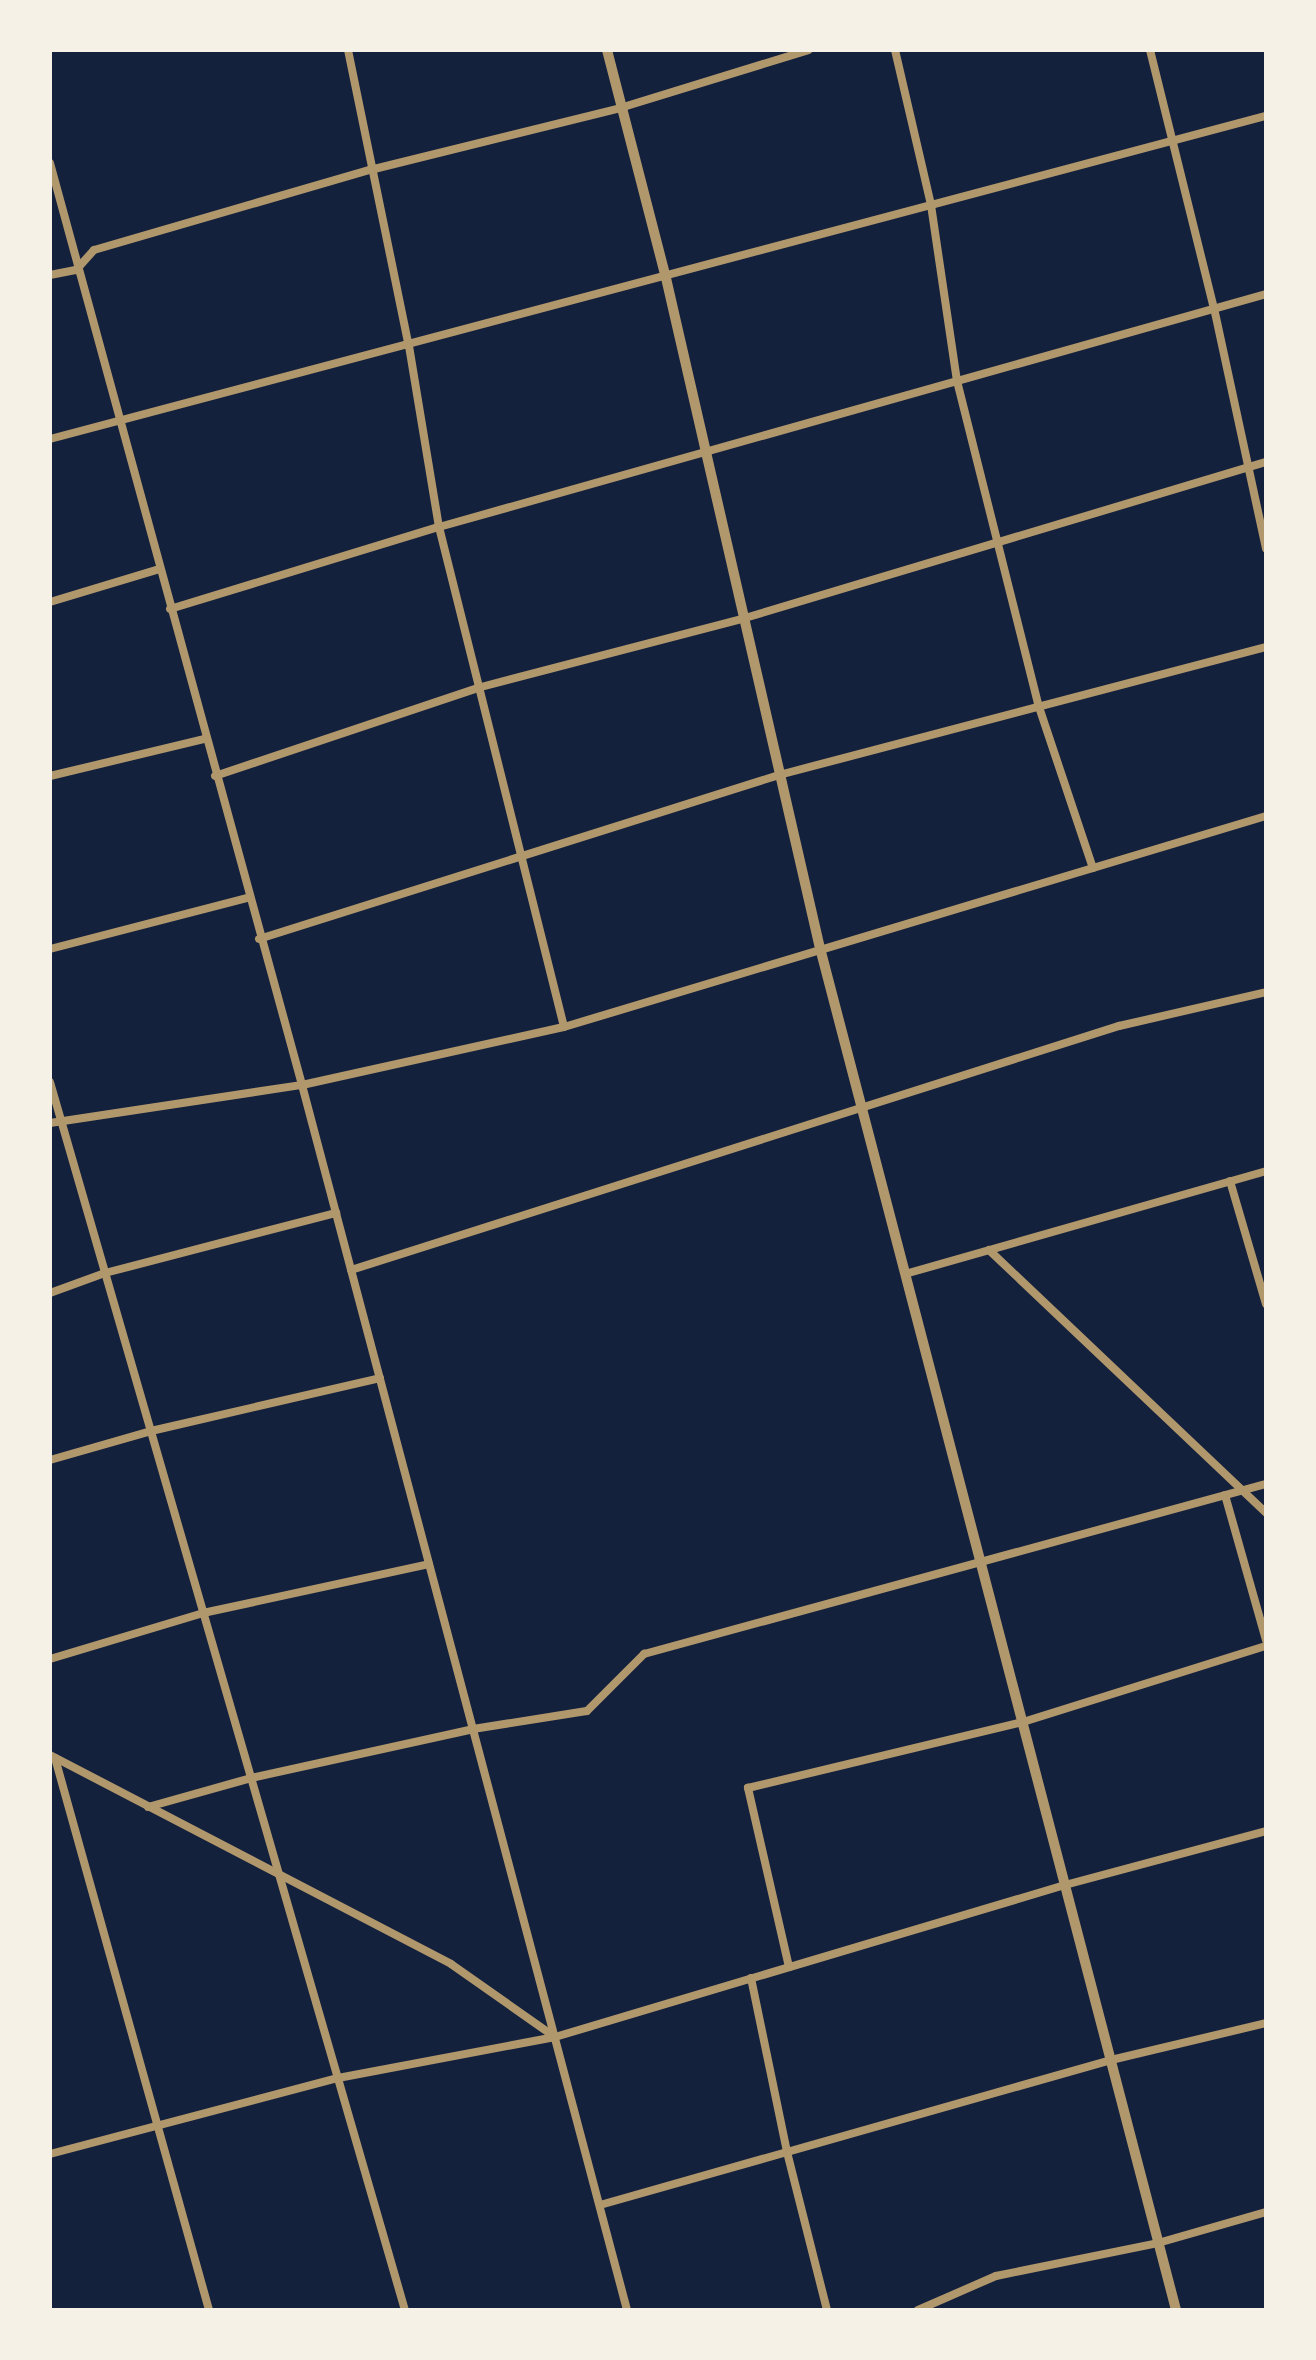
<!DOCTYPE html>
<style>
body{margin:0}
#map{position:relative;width:1316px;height:2360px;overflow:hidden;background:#14213d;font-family:Figtree,sans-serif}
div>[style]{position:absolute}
.minor>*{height:8px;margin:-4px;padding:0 4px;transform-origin:4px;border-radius:4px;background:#b1986c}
.tertiary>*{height:10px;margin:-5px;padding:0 5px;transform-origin:5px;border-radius:5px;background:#b1986c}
span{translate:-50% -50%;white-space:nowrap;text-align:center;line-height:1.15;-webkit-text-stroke:10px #f6f1e7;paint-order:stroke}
.frame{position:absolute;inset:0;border:52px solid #f6f1e7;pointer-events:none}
</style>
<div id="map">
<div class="minor">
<div style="left:348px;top:50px;width:302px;rotate:78.4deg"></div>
<div style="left:409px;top:346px;width:183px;rotate:80.6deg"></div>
<div style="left:439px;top:527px;width:515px;rotate:75.96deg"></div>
<div style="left:895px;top:50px;width:159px;rotate:76.9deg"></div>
<div style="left:931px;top:205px;width:178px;rotate:81.6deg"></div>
<div style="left:957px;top:381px;width:333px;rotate:75.9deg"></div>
<div style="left:1038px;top:704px;width:173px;rotate:71.5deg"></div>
<div style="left:1150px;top:50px;width:266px;rotate:76.1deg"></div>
<div style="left:1214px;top:308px;width:246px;rotate:77.8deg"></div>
<div style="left:50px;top:163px;width:956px;rotate:74.71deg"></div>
<div style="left:302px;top:1085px;width:1267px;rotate:75.14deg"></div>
<div style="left:50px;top:275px;width:26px;rotate:-11deg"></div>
<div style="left:76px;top:270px;width:27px;rotate:-48deg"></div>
<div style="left:94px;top:250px;width:287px;rotate:-16.2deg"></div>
<div style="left:370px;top:170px;width:258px;rotate:-13.9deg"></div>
<div style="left:620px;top:108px;width:197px;rotate:-17.1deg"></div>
<div style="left:50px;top:439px;width:1258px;rotate:-14.88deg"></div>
<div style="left:50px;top:602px;width:114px;rotate:-16.8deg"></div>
<div style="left:170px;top:609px;width:281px;rotate:-17deg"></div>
<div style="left:439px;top:527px;width:859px;rotate:-15.73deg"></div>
<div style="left:50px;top:776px;width:158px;rotate:-13.5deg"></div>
<div style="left:215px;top:776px;width:280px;rotate:-18.5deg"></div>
<div style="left:481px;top:687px;width:273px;rotate:-14.6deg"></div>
<div style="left:745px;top:618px;width:544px;rotate:-16.67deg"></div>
<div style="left:259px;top:939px;width:545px;rotate:-17.5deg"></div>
<div style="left:779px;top:775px;width:504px;rotate:-14.73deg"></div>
<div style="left:50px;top:949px;width:203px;rotate:-14.5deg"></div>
<div style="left:50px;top:1082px;width:1278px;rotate:73.88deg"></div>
<div style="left:50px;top:1123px;width:255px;rotate:-8.6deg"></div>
<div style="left:302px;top:1085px;width:268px;rotate:-12.5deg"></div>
<div style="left:564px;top:1027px;width:733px;rotate:-16.73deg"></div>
<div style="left:1230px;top:1181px;width:128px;rotate:73.7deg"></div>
<div style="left:989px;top:1250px;width:382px;rotate:43.5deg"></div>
<div style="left:351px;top:1270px;width:806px;rotate:-17.63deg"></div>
<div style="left:1119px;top:1026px;width:151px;rotate:-13deg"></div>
<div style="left:905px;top:1274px;width:375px;rotate:-15.9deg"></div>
<div style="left:50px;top:1293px;width:59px;rotate:-20deg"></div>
<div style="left:105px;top:1273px;width:239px;rotate:-14.6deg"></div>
<div style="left:50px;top:1460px;width:105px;rotate:-16deg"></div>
<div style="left:151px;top:1431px;width:235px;rotate:-13deg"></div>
<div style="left:1225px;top:1495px;width:151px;rotate:74.2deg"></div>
<div style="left:50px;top:1659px;width:160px;rotate:-16.7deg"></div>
<div style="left:203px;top:1613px;width:231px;rotate:-12.2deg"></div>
<div style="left:50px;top:1755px;width:452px;rotate:27.5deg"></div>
<div style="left:451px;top:1964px;width:127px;rotate:35.1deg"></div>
<div style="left:55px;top:1758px;width:573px;rotate:74.41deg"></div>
<div style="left:148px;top:1807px;width:107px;rotate:-15.7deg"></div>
<div style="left:251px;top:1778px;width:227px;rotate:-12.4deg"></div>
<div style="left:473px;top:1729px;width:115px;rotate:-9deg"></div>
<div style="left:587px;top:1711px;width:81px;rotate:-45deg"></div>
<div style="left:644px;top:1654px;width:645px;rotate:-15.29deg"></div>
<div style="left:789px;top:1967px;width:184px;rotate:-102.9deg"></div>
<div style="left:748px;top:1788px;width:283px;rotate:-13.5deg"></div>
<div style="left:1023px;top:1722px;width:255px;rotate:-17.4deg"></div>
<div style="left:751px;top:1978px;width:178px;rotate:78.3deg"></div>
<div style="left:787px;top:2152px;width:163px;rotate:75.8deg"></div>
<div style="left:50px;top:2154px;width:298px;rotate:-14.8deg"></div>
<div style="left:338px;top:2078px;width:221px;rotate:-10.7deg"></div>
<div style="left:555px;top:2037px;width:532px;rotate:-16.6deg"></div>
<div style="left:1065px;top:1885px;width:208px;rotate:-15deg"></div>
<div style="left:600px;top:2205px;width:531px;rotate:-15.84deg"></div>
<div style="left:1111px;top:2060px;width:159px;rotate:-13.4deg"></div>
<div style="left:918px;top:2310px;width:85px;rotate:-23.6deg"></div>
<div style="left:996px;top:2276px;width:165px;rotate:-11.5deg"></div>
<div style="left:1158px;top:2243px;width:112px;rotate:-16deg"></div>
</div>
<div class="tertiary">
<div style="left:607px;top:50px;width:236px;rotate:75.5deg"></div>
<div style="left:666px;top:278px;width:687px;rotate:77.06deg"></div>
<div style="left:820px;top:948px;width:1408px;rotate:75.35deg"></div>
</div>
<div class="frame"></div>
</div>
